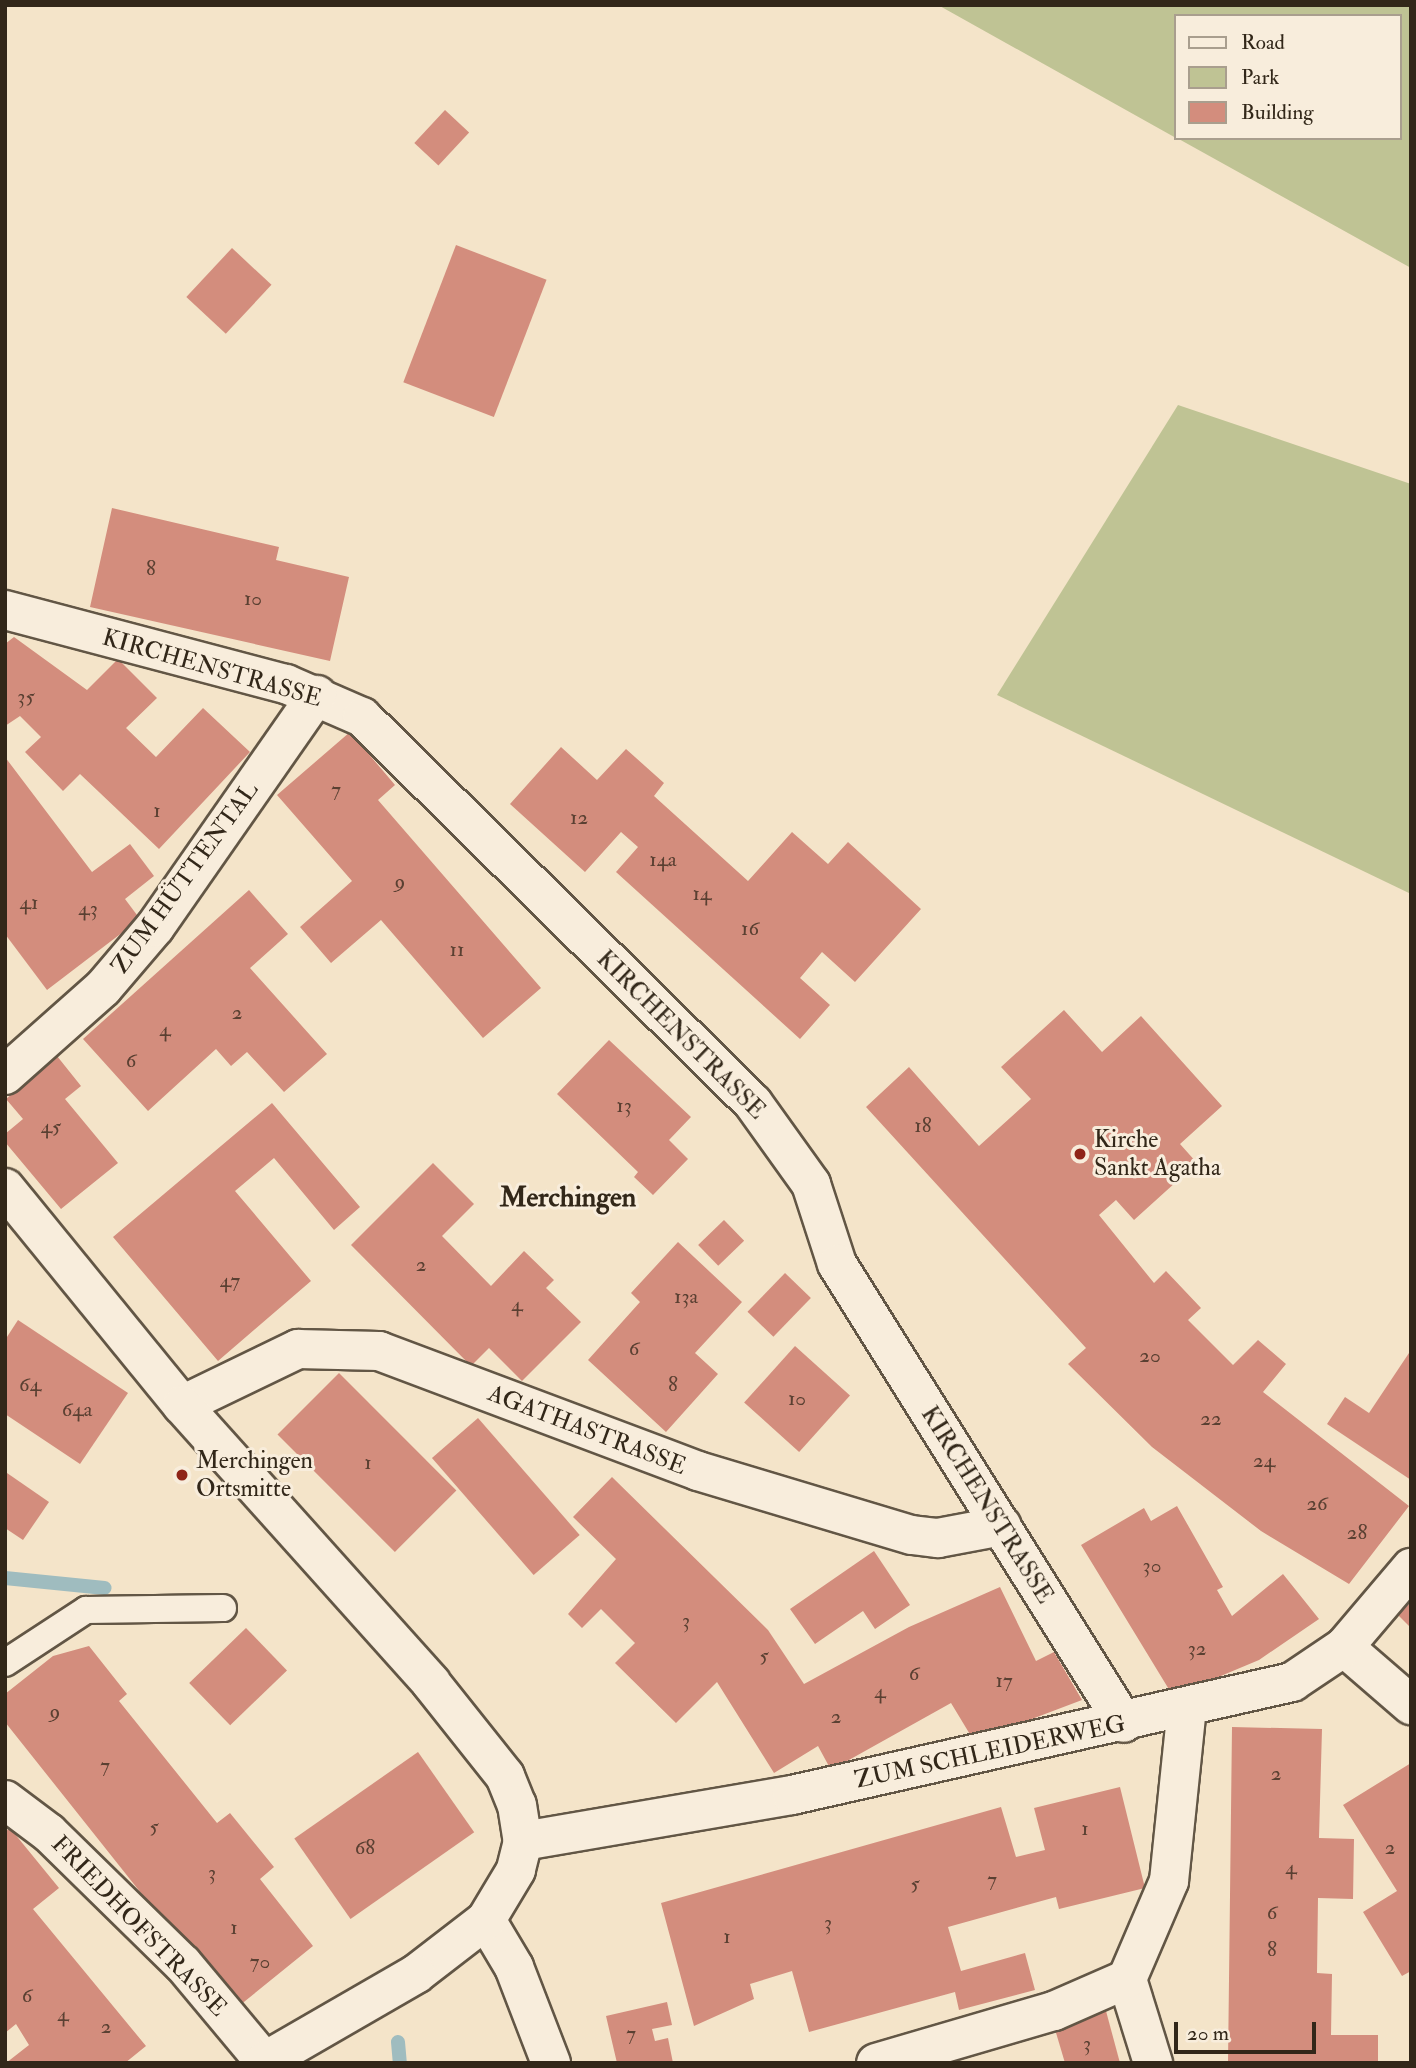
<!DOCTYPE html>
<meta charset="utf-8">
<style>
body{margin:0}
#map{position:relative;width:1416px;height:2068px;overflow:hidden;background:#f4e4c9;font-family:"IM FELL Double Pica",serif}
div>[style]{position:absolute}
.green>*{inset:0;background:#bfc394}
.stream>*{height:14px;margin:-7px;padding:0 7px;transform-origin:7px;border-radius:7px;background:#9fbcbf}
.building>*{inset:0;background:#d38d7d;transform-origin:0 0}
.roads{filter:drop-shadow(2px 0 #625645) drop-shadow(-2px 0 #625645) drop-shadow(0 2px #625645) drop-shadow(0 -2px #625645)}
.lane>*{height:26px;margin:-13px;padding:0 13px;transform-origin:13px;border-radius:13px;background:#f8eddc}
.street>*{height:38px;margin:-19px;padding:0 19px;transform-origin:19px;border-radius:19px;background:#f8eddc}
.secondary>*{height:38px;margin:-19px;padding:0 19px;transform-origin:19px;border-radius:19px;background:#f8eddc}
.dots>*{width:19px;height:19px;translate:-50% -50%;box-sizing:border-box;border:4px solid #f8eddc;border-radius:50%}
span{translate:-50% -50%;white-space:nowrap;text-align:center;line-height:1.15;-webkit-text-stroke:6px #f8eddc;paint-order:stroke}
.number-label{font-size:21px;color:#5a4032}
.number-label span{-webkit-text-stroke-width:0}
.street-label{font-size:24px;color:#322719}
.poi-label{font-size:24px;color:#322719}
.left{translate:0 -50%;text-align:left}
.quarter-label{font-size:28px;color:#322719;font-weight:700}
.frame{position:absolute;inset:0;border:7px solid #322719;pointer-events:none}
.legend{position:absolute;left:1174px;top:14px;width:228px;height:126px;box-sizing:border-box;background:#f8eddc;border:2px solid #a99e8e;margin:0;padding:9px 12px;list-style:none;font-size:21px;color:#322719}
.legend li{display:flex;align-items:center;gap:14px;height:35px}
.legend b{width:35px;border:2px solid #a99e8e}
.scale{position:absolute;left:1174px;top:2022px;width:142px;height:32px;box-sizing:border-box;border:4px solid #322719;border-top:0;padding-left:9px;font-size:21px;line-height:24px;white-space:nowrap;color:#322719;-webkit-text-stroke:5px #f8eddc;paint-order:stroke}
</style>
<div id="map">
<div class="green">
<div style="clip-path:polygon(938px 5px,1411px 5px,1411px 268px,1177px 138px,1400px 138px,1400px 16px,1176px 16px,1176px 138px)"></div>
<div style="clip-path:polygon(1178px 405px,1411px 484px,1411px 894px,997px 695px)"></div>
</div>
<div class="stream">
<div style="left:5px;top:1578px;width:100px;rotate:5.7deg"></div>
<div style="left:398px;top:2042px;width:21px;rotate:85deg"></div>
</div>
<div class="building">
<div style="left:445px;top:110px;width:33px;height:45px;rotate:43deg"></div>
<div style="left:456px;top:245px;width:97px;height:147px;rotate:21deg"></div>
<div style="left:232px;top:248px;width:54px;height:67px;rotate:43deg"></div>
<div style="clip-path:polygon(112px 508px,279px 547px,276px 560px,349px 577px,330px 661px,90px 607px)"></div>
<div style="clip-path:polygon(14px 637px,87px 690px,118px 659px,157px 698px,126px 728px,156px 757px,203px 708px,250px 752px,159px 849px,80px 774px,63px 791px,25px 752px,41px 737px,20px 716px,5px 726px,5px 644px)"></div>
<div style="clip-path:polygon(350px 732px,395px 785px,378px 800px,541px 988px,483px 1038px,381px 920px,331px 963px,300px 927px,352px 881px,277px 795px)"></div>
<div style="clip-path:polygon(561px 747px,597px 780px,626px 749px,664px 783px,654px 796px,748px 881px,792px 832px,828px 864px,848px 842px,921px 909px,855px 982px,822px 952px,800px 978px,830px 1005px,800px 1039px,616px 872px,638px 847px,621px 832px,585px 872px,510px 804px)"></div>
<div style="clip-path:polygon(5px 757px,92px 872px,130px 844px,154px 876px,125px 899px,140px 919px,47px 990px,5px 934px)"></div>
<div style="clip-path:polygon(249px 890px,288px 934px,250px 968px,327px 1054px,284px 1092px,247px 1052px,231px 1066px,216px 1049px,148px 1111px,83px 1039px)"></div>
<div style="clip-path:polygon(1064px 1010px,1102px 1052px,1141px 1016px,1222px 1106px,1180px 1144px,1197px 1163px,1134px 1220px,1116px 1200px,1099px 1215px,1154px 1283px,1166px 1271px,1201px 1308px,1188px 1320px,1233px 1365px,1258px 1340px,1286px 1364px,1263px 1392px,1409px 1506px,1349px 1584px,1261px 1531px,1152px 1447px,1068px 1364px,1086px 1348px,866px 1107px,909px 1067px,979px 1146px,1031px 1099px,1001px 1067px)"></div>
<div style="clip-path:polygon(609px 1040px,691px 1117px,669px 1140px,688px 1159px,653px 1195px,634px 1177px,638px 1172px,557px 1094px)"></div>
<div style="clip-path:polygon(57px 1056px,81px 1086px,65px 1099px,118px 1163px,61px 1209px,5px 1142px,5px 1134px,23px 1119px,6px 1099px)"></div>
<div style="clip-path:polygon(272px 1103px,360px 1207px,334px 1230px,274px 1158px,235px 1191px,311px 1281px,218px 1361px,113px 1237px)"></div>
<div style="clip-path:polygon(433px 1163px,474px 1204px,442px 1236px,491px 1286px,524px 1251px,554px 1280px,546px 1288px,581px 1322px,522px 1381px,489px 1348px,471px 1366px,351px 1245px)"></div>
<div style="left:724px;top:1220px;width:29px;height:36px;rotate:46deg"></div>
<div style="clip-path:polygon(678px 1242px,742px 1302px,695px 1353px,718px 1374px,666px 1432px,588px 1360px,640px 1302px,631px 1293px)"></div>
<div style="left:785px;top:1273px;width:36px;height:54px;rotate:44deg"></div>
<div style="clip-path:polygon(18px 1320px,128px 1393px,80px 1464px,5px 1414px,5px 1340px)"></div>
<div style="left:795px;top:1346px;width:74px;height:76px;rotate:42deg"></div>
<div style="clip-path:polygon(1411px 1350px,1411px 1480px,1327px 1424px,1345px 1397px,1369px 1413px)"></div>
<div style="left:339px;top:1373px;width:166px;height:87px;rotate:45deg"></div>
<div style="left:478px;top:1418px;width:155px;height:61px;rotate:49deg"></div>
<div style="clip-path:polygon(7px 1473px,49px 1502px,23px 1540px,5px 1528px)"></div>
<div style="clip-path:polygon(612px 1477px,768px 1630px,804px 1684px,909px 1627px,1000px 1587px,1036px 1661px,1054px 1652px,1082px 1700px,974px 1741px,951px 1703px,831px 1770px,818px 1746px,774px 1773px,717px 1682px,676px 1723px,615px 1663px,635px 1643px,601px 1609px,582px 1628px,568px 1614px,616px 1559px,573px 1517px)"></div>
<div style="clip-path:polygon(1177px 1506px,1223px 1587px,1217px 1590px,1232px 1616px,1283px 1574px,1319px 1619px,1259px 1660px,1173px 1696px,1081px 1545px,1144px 1508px,1151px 1521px)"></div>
<div style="clip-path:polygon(874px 1551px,910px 1605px,875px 1629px,863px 1611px,815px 1644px,790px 1609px)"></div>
<div style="clip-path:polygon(1411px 1602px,1411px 1628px,1398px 1615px)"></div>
<div style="left:246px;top:1628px;width:59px;height:79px;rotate:46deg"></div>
<div style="clip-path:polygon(89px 1646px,127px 1694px,119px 1701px,217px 1823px,230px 1813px,274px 1867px,260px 1879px,313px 1946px,234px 2010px,5px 1722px,5px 1694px,53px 1656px)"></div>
<div style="clip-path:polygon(1232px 1727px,1322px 1729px,1319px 1838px,1354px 1839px,1353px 1899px,1318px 1898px,1317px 1973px,1332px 1974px,1331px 2035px,1378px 2035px,1378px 2063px,1228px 2063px)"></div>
<div style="left:418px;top:1752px;width:98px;height:151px;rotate:55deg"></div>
<div style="clip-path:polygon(1411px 1763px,1411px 1971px,1402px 1976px,1363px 1912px,1397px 1891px,1343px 1805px)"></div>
<div style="clip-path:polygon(1120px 1787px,1145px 1888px,1059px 1909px,1056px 1897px,948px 1927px,961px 1971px,1025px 1953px,1035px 1990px,959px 2010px,955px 1992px,809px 2032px,792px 1971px,750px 1984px,754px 1999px,694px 2026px,661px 1903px,1001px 1807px,1016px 1857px,1045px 1850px,1034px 1808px)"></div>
<div style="clip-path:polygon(10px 1828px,59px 1888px,33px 1909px,146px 2046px,125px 2063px,6px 2063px,29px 2045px,16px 2024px,5px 2033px,5px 1832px)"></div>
<div style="clip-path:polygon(667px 2002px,672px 2025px,652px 2029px,655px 2041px,668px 2038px,673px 2063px,617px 2063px,606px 2016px)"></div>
<div style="clip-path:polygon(1106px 2011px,1120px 2063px,1065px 2063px,1054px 2026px)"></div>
</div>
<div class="roads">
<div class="lane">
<div style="left:5px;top:1663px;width:97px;rotate:-33.2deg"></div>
<div style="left:86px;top:1610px;width:137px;rotate:-0.8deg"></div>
</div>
<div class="street">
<div style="left:5px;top:610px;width:291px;rotate:14.8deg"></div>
<div style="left:286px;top:684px;width:83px;rotate:23.5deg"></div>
<div style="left:362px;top:717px;width:549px;rotate:44.63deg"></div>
<div style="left:753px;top:1103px;width:100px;rotate:54.4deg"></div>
<div style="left:811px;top:1184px;width:84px;rotate:72deg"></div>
<div style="left:837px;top:1264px;width:541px;rotate:57.98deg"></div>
<div style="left:5px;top:1075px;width:131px;rotate:-41.6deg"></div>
<div style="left:103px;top:988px;width:80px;rotate:-49.6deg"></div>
<div style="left:155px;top:927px;width:283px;rotate:-55.1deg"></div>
<div style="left:182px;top:1405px;width:129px;rotate:-25.8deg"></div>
<div style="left:298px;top:1349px;width:81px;rotate:1.4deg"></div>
<div style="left:379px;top:1351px;width:341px;rotate:20.6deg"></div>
<div style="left:698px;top:1471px;width:223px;rotate:16.7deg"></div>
<div style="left:912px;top:1535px;width:26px;rotate:7deg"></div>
<div style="left:938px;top:1538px;width:65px;rotate:-10.6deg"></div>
<div style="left:1344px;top:1647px;width:89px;rotate:40.9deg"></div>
<div style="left:5px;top:1800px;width:55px;rotate:36.9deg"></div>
<div style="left:49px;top:1833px;width:187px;rotate:44.4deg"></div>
<div style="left:183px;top:1964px;width:126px;rotate:50.1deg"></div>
<div style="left:523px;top:1841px;width:273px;rotate:-9.7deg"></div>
<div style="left:792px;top:1795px;width:513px;rotate:-12.73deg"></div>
<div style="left:1292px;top:1682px;width:63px;rotate:-33.9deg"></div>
<div style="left:1344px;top:1647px;width:104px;rotate:-49.7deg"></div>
<div style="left:486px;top:1920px;width:55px;rotate:59.2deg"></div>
<div style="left:514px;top:1967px;width:103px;rotate:68.9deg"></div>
<div style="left:1127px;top:1979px;width:88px;rotate:72.8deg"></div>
<div style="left:876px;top:2063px;width:185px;rotate:-16.3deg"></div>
<div style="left:1054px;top:2011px;width:80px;rotate:-23.7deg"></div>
<div style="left:1127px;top:1979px;width:107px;rotate:-66.8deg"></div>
<div style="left:1169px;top:1881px;width:174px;rotate:-84.1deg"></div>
</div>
<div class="secondary">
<div style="left:5px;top:1188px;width:280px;rotate:50.8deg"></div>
<div style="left:182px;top:1405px;width:373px;rotate:48.1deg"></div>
<div style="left:431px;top:1683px;width:119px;rotate:51.5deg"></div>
<div style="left:505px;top:1776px;width:31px;rotate:68deg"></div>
<div style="left:517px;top:1805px;width:36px;rotate:81deg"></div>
<div style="left:523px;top:1841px;width:30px;rotate:104deg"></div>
<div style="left:516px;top:1870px;width:58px;rotate:121deg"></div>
<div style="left:486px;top:1920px;width:88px;rotate:142.4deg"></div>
<div style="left:416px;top:1974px;width:178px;rotate:150deg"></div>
</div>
</div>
<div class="dots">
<div style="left:1080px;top:1154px;background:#8f2418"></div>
<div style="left:182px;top:1475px;background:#8f2418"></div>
</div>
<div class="number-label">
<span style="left:151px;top:569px">8</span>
<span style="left:253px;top:599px">10</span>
<span style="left:26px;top:697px">35</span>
<span style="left:336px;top:790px">7</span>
<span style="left:157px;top:811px">1</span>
<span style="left:579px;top:818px">12</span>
<span style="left:663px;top:860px">14a</span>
<span style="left:400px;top:882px">9</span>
<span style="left:702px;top:894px">14</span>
<span style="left:29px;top:903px">41</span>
<span style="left:88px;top:909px">43</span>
<span style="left:750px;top:929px">16</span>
<span style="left:457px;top:950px">11</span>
<span style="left:237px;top:1013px">2</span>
<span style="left:165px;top:1030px">4</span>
<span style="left:131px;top:1061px">6</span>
<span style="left:624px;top:1106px">13</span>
<span style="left:923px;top:1126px">18</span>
<span style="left:51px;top:1127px">45</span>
<span style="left:421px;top:1265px">2</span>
<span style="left:230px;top:1281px">47</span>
<span style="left:686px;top:1297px">13a</span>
<span style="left:517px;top:1305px">4</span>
<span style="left:634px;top:1349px">6</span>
<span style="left:1150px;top:1356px">20</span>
<span style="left:30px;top:1385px">64</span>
<span style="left:673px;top:1385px">8</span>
<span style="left:797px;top:1399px">10</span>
<span style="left:77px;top:1410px">64a</span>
<span style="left:1211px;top:1419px">22</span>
<span style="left:1264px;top:1461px">24</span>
<span style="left:368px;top:1463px">1</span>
<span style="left:1317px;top:1504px">26</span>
<span style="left:1357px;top:1533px">28</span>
<span style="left:1152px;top:1566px">30</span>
<span style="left:686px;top:1621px">3</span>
<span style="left:1197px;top:1649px">32</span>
<span style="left:764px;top:1656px">5</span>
<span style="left:914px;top:1674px">6</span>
<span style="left:1004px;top:1681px">17</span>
<span style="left:880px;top:1692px">4</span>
<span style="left:55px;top:1712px">9</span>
<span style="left:836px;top:1717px">2</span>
<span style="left:105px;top:1766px">7</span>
<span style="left:1276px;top:1774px">2</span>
<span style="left:154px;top:1827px">5</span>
<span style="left:1085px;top:1829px">1</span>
<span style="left:365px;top:1848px">68</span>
<span style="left:1390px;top:1848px">2</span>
<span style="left:1291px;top:1868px">4</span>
<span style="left:212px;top:1873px">3</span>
<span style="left:992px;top:1880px">7</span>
<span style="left:915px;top:1884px">5</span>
<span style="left:1272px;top:1913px">6</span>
<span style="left:828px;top:1923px">3</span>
<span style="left:234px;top:1928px">1</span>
<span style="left:727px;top:1937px">1</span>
<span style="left:1272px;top:1950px">8</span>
<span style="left:260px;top:1962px">70</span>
<span style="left:27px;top:1996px">6</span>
<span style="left:63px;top:2015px">4</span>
<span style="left:106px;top:2027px">2</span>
<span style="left:631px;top:2034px">7</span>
<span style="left:1087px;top:2044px">3</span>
</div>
<div class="street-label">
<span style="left:212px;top:668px;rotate:16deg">KIRCHENSTRASSE</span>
<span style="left:185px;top:878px;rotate:-54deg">ZUM HÜTTENTAL</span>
<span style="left:681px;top:1035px;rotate:45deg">KIRCHENSTRASSE</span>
<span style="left:587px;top:1430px;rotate:21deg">AGATHASTRASSE</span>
<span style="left:987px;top:1505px;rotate:58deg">KIRCHENSTRASSE</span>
<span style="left:990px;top:1752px;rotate:-12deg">ZUM SCHLEIDERWEG</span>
<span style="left:139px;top:1926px;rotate:46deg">FRIEDHOFSTRASSE</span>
</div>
<div class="poi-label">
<span class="left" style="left:1094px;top:1154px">Kirche<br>Sankt Agatha</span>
<span class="left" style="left:196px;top:1475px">Merchingen<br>Ortsmitte</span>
</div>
<div class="quarter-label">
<span style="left:568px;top:1198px">Merchingen</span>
</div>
<div class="frame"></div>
<ul class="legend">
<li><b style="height:9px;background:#f8eddc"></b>Road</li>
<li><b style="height:19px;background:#bfc394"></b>Park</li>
<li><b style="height:19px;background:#d38d7d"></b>Building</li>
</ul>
<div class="scale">20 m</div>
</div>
